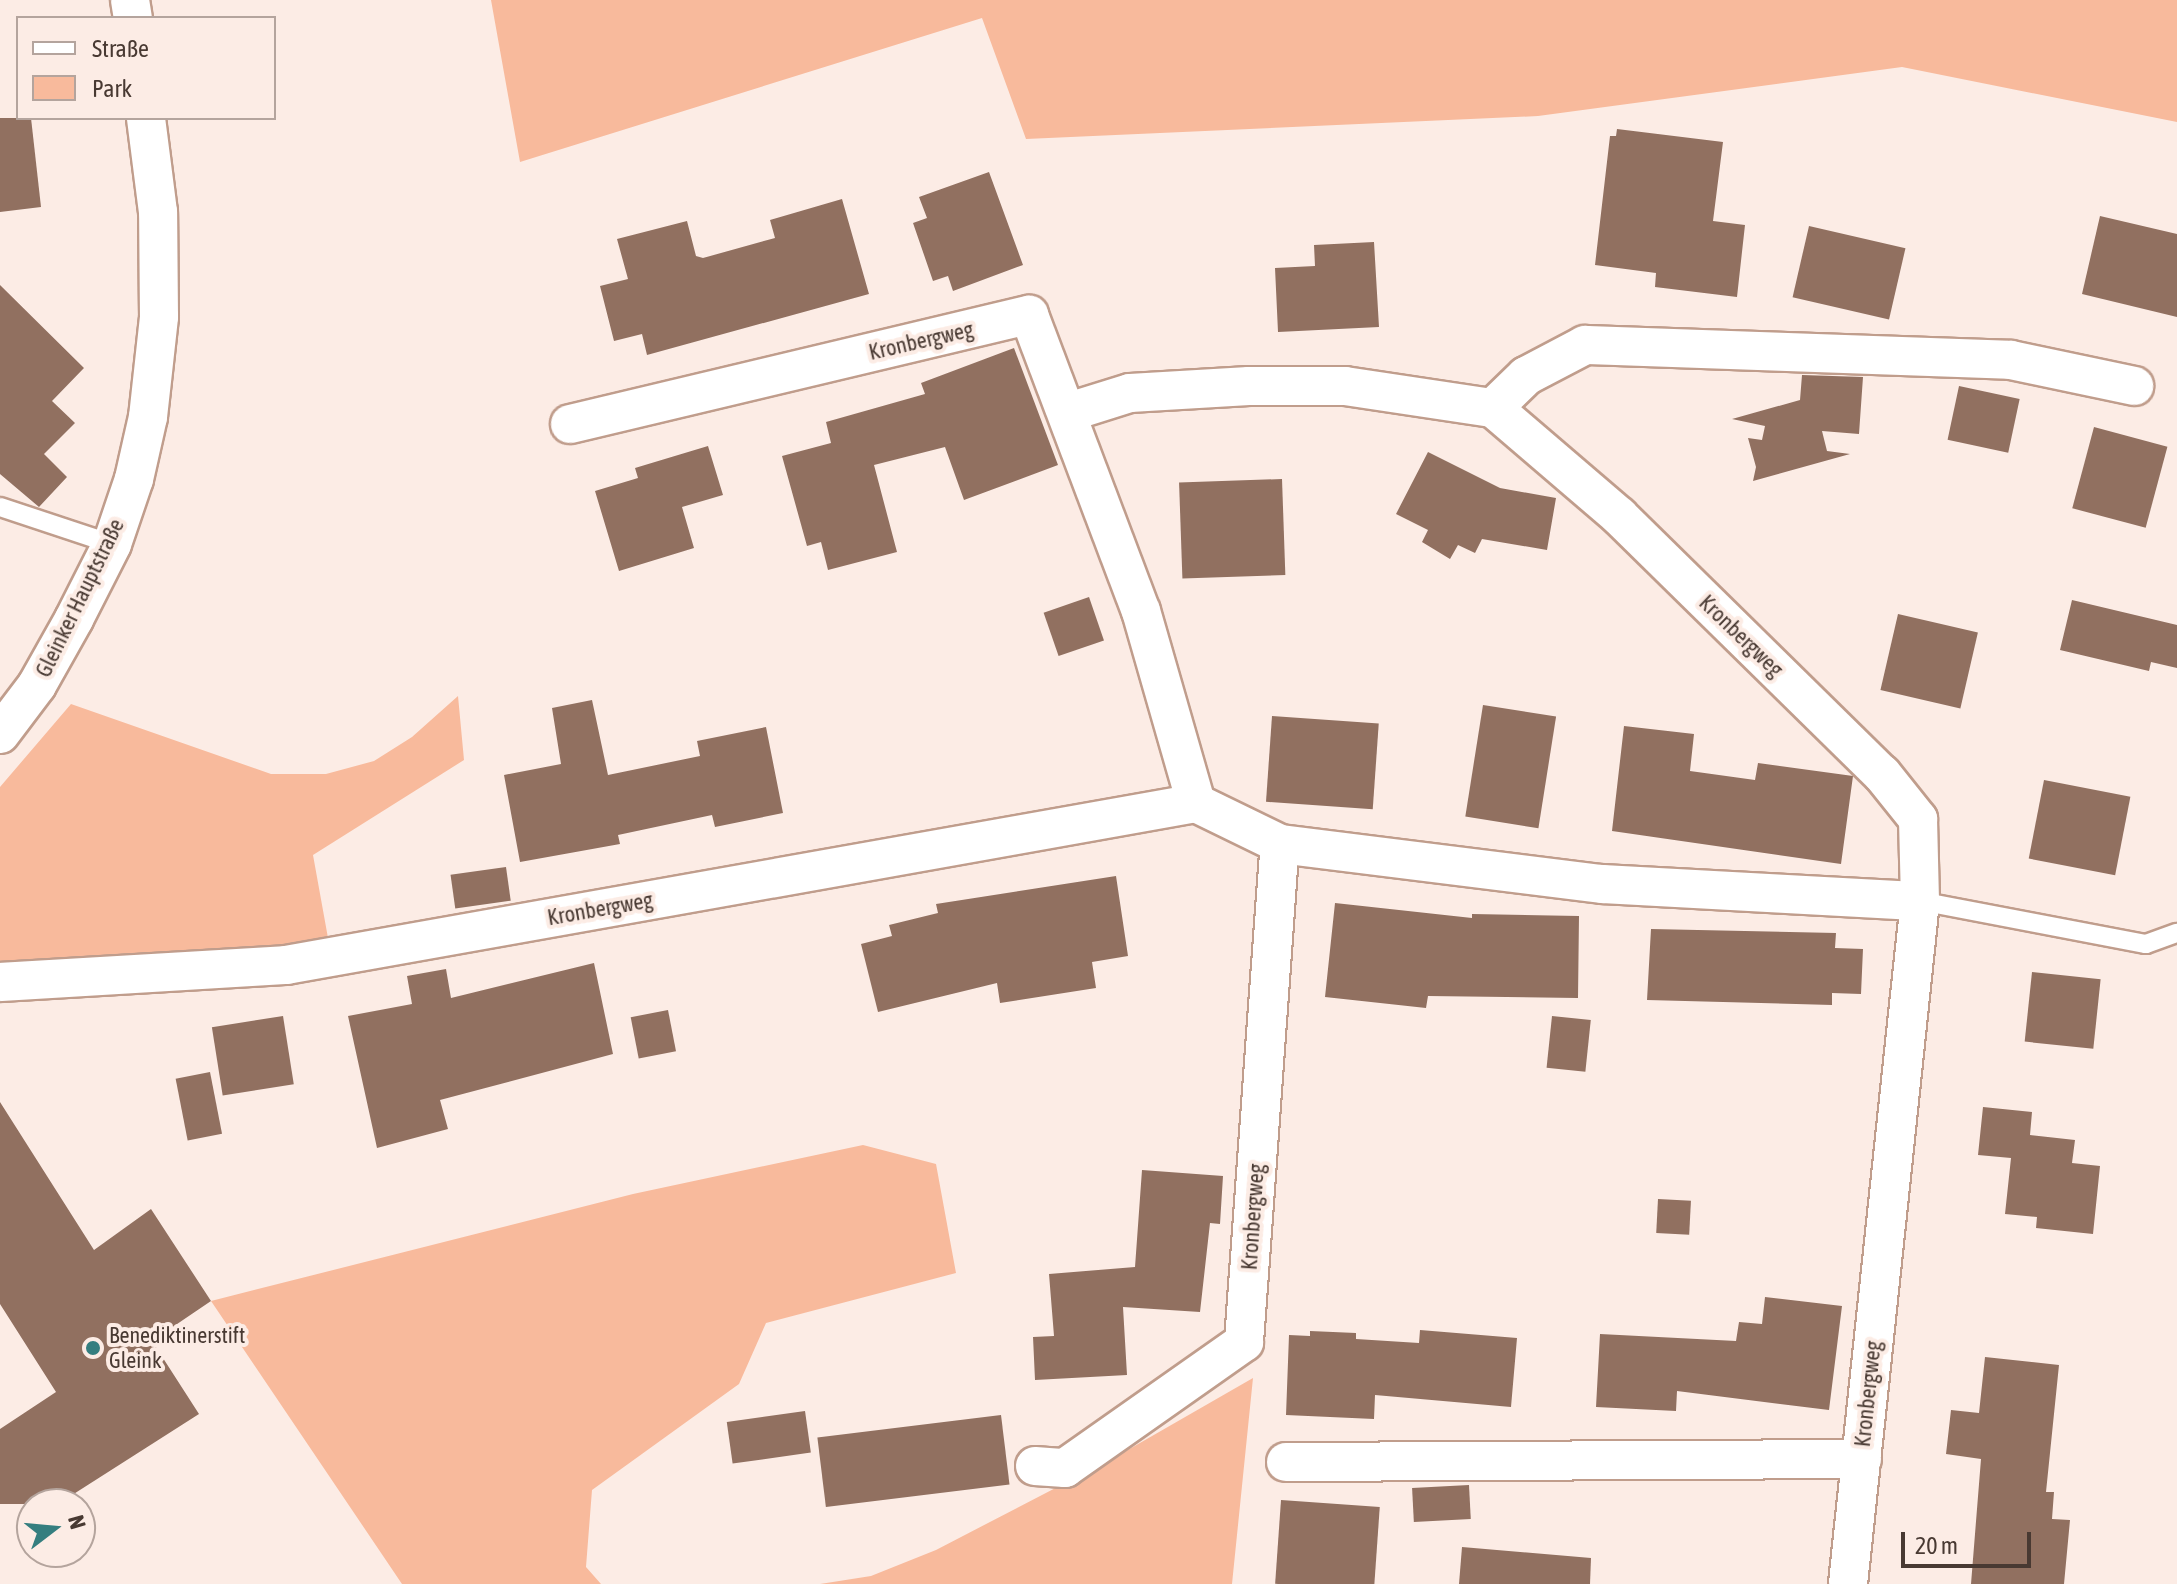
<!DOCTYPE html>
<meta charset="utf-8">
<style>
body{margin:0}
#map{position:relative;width:2177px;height:1584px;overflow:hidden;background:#fcece5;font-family:"Asap Condensed",sans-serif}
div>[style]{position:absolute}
.green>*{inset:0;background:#f8ba9c}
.building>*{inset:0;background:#917060;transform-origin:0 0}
.roads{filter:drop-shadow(2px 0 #c09d8c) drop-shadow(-2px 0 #c09d8c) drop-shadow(0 2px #c09d8c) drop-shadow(0 -2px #c09d8c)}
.lane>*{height:18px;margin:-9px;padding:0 9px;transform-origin:9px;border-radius:9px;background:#fff}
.street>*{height:38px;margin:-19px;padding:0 19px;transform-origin:19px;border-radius:19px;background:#fff}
.dots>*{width:22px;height:22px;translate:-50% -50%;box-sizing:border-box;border:4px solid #fcece5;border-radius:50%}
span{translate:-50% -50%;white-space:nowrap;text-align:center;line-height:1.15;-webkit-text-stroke:8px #fcece5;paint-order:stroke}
.street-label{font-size:22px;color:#483932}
.poi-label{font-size:22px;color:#483932}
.left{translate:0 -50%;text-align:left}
.legend{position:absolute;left:16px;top:16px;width:260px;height:104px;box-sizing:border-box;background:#fcece5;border:2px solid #b4a49d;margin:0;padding:10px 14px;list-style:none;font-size:24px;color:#483932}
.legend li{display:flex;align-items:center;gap:16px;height:40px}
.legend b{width:40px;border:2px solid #b4a49d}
.north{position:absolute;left:16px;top:1488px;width:80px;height:80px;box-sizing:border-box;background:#fcece5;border:2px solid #b4a49d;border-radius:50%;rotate:74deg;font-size:22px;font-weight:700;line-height:32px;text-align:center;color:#483932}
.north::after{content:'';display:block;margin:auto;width:28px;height:36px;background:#357e7f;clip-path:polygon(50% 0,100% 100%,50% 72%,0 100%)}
.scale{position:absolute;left:1901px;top:1532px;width:130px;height:36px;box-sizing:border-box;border:4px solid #483932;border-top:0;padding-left:10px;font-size:24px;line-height:28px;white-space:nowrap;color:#483932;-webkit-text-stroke:6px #fcece5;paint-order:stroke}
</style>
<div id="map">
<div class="green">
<div style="clip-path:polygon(491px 0,2177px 0,2177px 122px,1902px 67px,1538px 116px,1026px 139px,982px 18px,520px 162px)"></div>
<div style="clip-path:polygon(458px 696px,464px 760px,313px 855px,328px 938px,286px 948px,0 966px,0 787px,71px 704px,271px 774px,326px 774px,374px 761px,412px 737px)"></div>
<div style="clip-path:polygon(863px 1145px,936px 1164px,956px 1273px,766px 1323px,739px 1384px,592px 1490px,586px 1567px,601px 1584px,402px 1584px,211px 1301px,633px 1194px)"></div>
<div style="clip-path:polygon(1253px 1378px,1232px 1584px,820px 1584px,871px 1576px,936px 1550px,1119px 1455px)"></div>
</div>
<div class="building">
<div style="clip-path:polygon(0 118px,31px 118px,41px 207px,0 212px)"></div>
<div style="clip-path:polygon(1617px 129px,1723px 142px,1713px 221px,1745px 225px,1737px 297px,1655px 287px,1656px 273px,1595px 265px,1610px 136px,1616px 136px)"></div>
<div style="clip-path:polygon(989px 172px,1023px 265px,953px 291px,948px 276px,933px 281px,913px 223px,927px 218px,919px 197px)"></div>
<div style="clip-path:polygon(842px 199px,869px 294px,647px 355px,642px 334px,614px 341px,600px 286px,628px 279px,617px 239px,687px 221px,696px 256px,703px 258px,775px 238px,770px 220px)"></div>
<div style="clip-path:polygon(2100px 216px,2177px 234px,2177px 317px,2082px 294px)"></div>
<div style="left:1809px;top:226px;width:99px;height:73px;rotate:13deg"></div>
<div style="clip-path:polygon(1374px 242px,1379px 327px,1278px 332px,1275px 268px,1315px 266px,1314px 245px)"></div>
<div style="clip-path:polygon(0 285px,84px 368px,52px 401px,75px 423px,44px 454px,67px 477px,39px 507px,0 474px)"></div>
<div style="clip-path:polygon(1014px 348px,1058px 465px,964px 500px,945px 447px,874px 465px,897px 552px,828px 570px,821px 542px,807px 546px,782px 456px,831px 443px,826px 422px,925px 394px,921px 383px)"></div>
<div style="clip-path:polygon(1802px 375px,1863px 377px,1859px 434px,1822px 431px,1827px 451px,1850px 454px,1753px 481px,1756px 467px,1748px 438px,1762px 440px,1765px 426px,1732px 419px,1800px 400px)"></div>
<div style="left:1959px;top:386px;width:62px;height:55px;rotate:12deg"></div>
<div style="left:2094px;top:427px;width:76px;height:84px;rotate:15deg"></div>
<div style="clip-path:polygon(708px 446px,723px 495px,682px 507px,694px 548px,619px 571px,595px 491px,638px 478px,635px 468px)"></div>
<div style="clip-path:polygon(1428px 452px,1500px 488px,1556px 498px,1547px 550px,1482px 539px,1475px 553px,1458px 545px,1450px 559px,1422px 542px,1428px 530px,1396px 514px)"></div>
<div style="left:1282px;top:479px;width:96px;height:103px;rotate:88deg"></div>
<div style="left:1089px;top:597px;width:46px;height:48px;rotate:71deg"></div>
<div style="clip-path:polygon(2072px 600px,2177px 625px,2177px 668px,2151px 662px,2149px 671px,2060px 650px)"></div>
<div style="left:1898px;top:614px;width:82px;height:78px;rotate:13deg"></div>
<div style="clip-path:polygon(592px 700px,608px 775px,700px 756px,697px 741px,766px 727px,783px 813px,715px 827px,712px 815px,618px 835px,620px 844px,520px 862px,504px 775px,561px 764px,552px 708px)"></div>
<div style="left:1483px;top:705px;width:74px;height:113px;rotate:9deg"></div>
<div style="left:1272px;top:716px;width:107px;height:86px;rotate:4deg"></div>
<div style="clip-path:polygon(1624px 726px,1694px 734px,1690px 771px,1755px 780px,1758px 763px,1853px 776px,1841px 864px,1612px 831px)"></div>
<div style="left:2044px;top:780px;width:88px;height:80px;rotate:11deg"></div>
<div style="left:506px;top:867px;width:34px;height:56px;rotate:82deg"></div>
<div style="clip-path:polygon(1116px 876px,1128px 956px,1092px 962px,1096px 988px,1000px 1003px,997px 983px,878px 1012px,861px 944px,892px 936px,889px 925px,938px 913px,936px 904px)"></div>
<div style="clip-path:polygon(1335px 903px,1472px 918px,1472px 914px,1579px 916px,1578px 998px,1428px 996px,1426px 1008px,1325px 997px)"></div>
<div style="clip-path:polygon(1651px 929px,1836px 933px,1835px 948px,1863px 949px,1861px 994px,1832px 993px,1832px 1005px,1647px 1000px)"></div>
<div style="clip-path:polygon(594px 963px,613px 1054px,440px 1100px,448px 1129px,377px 1148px,348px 1016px,412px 1004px,407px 976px,446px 969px,451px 998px)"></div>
<div style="left:2032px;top:972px;width:69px;height:70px;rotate:6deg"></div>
<div style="left:668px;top:1010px;width:42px;height:38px;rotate:79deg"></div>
<div style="left:283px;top:1016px;width:69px;height:72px;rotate:81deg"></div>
<div style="left:1552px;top:1016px;width:39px;height:52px;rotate:6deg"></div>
<div style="left:210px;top:1072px;width:63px;height:35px;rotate:79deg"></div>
<div style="clip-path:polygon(0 1102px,94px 1250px,151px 1209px,211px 1301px,152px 1341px,199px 1414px,58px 1504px,0 1504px,0 1429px,56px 1392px,0 1304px)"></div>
<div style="clip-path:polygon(1983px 1107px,2032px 1112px,2030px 1135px,2075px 1140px,2072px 1163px,2100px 1166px,2093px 1234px,2036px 1228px,2037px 1217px,2005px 1214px,2011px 1158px,1978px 1155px)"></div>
<div style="clip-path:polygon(1142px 1170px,1223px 1176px,1220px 1224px,1210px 1223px,1200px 1312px,1123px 1307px,1127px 1375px,1035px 1380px,1033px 1337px,1054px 1336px,1049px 1274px,1135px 1267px)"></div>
<div style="left:1658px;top:1199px;width:33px;height:34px;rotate:3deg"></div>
<div style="clip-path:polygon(1765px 1297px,1842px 1306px,1829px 1410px,1677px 1391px,1676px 1411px,1596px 1407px,1600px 1334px,1736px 1341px,1739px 1322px,1762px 1324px)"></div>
<div style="clip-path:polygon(1420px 1330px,1517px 1338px,1511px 1407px,1375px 1395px,1374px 1419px,1286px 1415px,1289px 1335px,1310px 1336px,1310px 1331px,1356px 1333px,1356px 1339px,1419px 1343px)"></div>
<div style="clip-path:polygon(1985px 1357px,2059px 1365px,2046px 1492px,2054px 1492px,2052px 1519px,2070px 1520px,2064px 1584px,1971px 1584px,1981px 1459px,1946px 1454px,1951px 1410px,1979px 1413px)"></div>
<div style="left:805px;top:1411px;width:42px;height:79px;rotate:82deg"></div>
<div style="left:1001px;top:1415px;width:70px;height:185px;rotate:83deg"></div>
<div style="left:1469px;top:1485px;width:34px;height:57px;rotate:87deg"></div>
<div style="left:1281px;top:1500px;width:99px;height:84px;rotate:4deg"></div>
<div style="clip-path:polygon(1462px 1547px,1591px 1558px,1590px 1584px,1459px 1584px)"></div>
</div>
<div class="roads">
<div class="lane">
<div style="left:0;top:507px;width:118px;rotate:18.3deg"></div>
<div style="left:1920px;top:901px;width:230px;rotate:10.8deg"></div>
<div style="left:2146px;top:944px;width:33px;rotate:-20deg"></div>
</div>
<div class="street">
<div style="left:130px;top:0;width:18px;rotate:81deg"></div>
<div style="left:1493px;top:408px;width:46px;rotate:-44.1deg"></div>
<div style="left:1526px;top:376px;width:67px;rotate:-27.7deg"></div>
<div style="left:1585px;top:345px;width:426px;rotate:2deg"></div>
<div style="left:2011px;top:360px;width:126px;rotate:11.9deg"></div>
<div style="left:1069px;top:412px;width:64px;rotate:-17.3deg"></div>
<div style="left:1130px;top:393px;width:119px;rotate:-3.4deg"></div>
<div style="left:1249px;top:386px;width:96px"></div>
<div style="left:1345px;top:386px;width:150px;rotate:8.5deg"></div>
<div style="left:1493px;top:408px;width:166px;rotate:40.6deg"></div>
<div style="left:1619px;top:516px;width:368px;rotate:44.5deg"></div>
<div style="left:1882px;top:774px;width:58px;rotate:51.3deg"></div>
<div style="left:1918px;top:819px;width:82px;rotate:88.6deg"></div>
<div style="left:570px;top:424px;width:472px;rotate:-13.4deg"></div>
<div style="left:1029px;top:315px;width:316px;rotate:69.3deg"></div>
<div style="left:1141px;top:611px;width:200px;rotate:74deg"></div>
<div style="left:0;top:734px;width:61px;rotate:-52.9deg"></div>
<div style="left:37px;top:685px;width:76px;rotate:-60.7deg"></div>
<div style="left:74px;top:619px;width:84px;rotate:-63.1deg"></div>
<div style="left:112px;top:544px;width:69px;rotate:-71.3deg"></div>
<div style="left:134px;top:479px;width:64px;rotate:-77.3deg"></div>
<div style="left:148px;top:417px;width:101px;rotate:-83.7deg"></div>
<div style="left:159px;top:317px;width:105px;rotate:-90.5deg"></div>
<div style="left:158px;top:212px;width:95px;rotate:-97.3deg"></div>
<div style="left:0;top:982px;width:287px;rotate:-3.4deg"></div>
<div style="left:286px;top:965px;width:924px;rotate:-10.09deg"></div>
<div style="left:1196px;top:803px;width:93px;rotate:26deg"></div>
<div style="left:1280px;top:844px;width:325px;rotate:7.1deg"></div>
<div style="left:1603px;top:884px;width:317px;rotate:3.1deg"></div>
<div style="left:1920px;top:901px;width:687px;rotate:96.02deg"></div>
<div style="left:1286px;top:1462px;width:576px;rotate:-0.3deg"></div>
<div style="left:1035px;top:1466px;width:30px;rotate:4deg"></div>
<div style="left:1065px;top:1468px;width:219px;rotate:-35.1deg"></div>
<div style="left:1244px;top:1342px;width:499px;rotate:-85.9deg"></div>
</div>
</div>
<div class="dots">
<div style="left:93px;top:1348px;background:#357e7f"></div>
</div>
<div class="street-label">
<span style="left:921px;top:341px;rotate:-13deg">Kronbergweg</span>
<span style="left:80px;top:598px;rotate:-64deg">Gleinker Hauptstraße</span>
<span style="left:1741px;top:636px;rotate:44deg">Kronbergweg</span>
<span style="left:600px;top:909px;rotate:-10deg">Kronbergweg</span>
<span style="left:1253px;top:1217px;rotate:-86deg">Kronbergweg</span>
<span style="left:1868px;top:1394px;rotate:-84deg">Kronbergweg</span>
</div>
<div class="poi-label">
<span class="left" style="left:109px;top:1348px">Benediktinerstift<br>Gleink</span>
</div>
<ul class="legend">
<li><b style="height:10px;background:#fff"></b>Straße</li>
<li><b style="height:22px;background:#f8ba9c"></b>Park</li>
</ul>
<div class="north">N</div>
<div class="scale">20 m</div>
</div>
